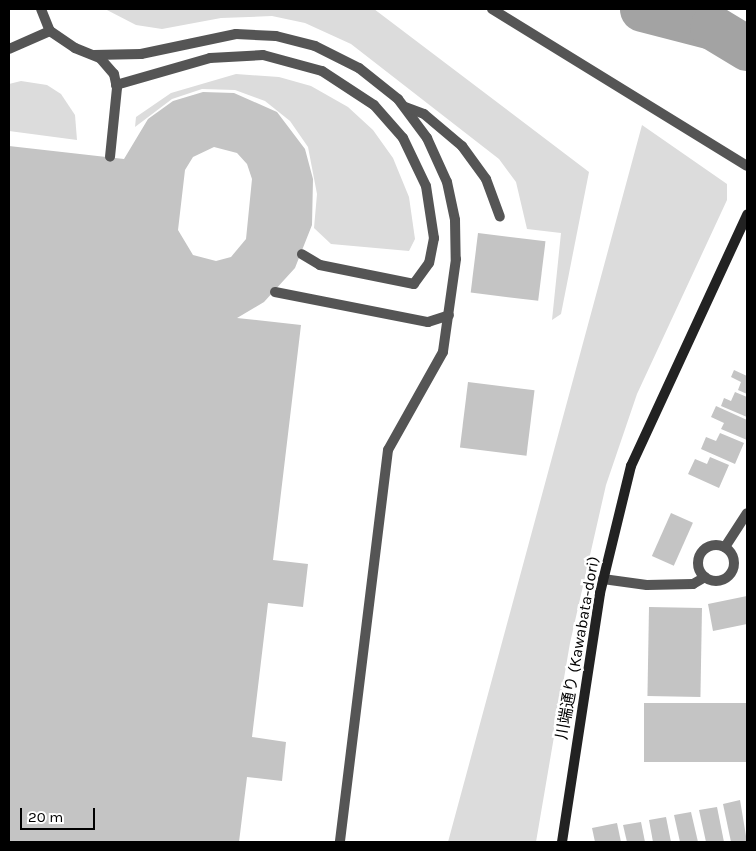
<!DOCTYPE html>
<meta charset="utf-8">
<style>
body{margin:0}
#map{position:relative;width:756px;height:851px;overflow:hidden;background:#fff;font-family:Karla,"Noto Sans JP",sans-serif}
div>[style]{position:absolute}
.green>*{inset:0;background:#dcdcdc}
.river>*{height:45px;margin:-22.5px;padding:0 22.5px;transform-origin:22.5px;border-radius:22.5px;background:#a3a3a3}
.building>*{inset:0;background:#c4c4c4;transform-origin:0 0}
.lane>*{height:10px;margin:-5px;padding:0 5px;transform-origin:5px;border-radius:5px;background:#555}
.lane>.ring{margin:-5px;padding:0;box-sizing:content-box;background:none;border:10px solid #555;border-radius:50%}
.street>*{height:10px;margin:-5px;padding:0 5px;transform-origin:5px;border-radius:5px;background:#555}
.secondary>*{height:10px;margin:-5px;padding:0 5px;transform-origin:5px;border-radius:5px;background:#222}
span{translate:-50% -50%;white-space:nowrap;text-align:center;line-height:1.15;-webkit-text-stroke:5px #fff;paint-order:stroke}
.street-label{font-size:16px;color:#000}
.frame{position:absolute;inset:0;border:10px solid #000;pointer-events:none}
.scale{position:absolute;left:20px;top:808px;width:75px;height:22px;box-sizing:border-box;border:2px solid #000;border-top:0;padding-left:6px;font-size:15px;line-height:18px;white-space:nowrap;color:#000;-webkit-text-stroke:4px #fff;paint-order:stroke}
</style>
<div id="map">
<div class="green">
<div style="clip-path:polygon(105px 9px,374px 9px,589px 172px,561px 314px,552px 320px,561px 233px,527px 229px,516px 182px,499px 159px,351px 44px,305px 23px,272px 16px,221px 18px,162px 29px,136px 25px)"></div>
<div style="clip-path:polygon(236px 74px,279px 77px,311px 86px,348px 107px,373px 130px,393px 158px,409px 197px,415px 239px,409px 251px,331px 244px,314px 228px,317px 194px,308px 147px,290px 121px,265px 101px,235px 90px,202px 89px,172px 99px,135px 127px,136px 117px,171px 93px)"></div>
<div style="clip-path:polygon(21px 81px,47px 85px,61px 94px,75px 115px,77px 140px,9px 131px,9px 84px)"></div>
<div style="clip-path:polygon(642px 125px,727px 184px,727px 200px,637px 394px,606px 485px,570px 643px,536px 842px,448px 842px)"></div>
</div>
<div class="river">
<div style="left:642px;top:9px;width:72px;rotate:14.4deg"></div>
<div style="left:712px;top:27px;width:41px;rotate:31deg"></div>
</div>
<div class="building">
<div style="clip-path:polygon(evenodd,203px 92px,234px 93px,277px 112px,305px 149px,313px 179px,312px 225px,295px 268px,264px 302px,237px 318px,301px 325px,273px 560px,308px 564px,303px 607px,268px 603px,252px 737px,286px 742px,282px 781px,247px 777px,239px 842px,9px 842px,9px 146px,124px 159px,148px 119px,173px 101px,203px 92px,214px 147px,237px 153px,247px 164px,252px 179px,246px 239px,231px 257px,216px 261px,193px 255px,178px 230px,185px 170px,193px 157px,214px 147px)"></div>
<div style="left:478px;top:233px;width:68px;height:60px;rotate:7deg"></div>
<div style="clip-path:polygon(734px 370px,747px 376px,747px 394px,738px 390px,741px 382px,731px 377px)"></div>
<div style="left:468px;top:382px;width:67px;height:66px;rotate:7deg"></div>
<div style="clip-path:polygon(735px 392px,747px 397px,747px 417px,721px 406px,724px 398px,731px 401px)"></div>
<div style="clip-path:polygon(716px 406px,747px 420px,747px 440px,721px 429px,724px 423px,711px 417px)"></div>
<div style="clip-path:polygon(720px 433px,744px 443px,735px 464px,701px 449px,706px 437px,716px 441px)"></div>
<div style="clip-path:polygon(710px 457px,729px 465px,719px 488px,688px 474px,695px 459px,707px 464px)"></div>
<div style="left:671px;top:513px;width:24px;height:47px;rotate:24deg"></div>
<div style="clip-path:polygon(747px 596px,747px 624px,713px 631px,708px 604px)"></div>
<div style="left:649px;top:607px;width:53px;height:89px;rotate:1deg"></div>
<div style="left:747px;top:703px;width:59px;height:103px;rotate:90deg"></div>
<div style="clip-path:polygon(740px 800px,747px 842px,731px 842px,723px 804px)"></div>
<div style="clip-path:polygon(717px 807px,724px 842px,706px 842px,699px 810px)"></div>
<div style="clip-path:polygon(691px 812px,698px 842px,680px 842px,674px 815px)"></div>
<div style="clip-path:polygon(666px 817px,671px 842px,653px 842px,649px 820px)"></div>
<div style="clip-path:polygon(641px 822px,645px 842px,627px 842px,623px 825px)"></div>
<div style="clip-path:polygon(617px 823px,621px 842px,595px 842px,592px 828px)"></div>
</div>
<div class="lane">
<div style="left:41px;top:9px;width:24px;rotate:68deg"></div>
<div style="left:50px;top:31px;width:30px;rotate:34deg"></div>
<div style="left:75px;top:48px;width:27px;rotate:22deg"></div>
<div style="left:100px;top:58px;width:21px;rotate:49deg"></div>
<div style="left:114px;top:74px;width:14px;rotate:78deg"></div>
<div style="left:117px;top:88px;width:69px;rotate:95.8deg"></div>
<div style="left:9px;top:49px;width:45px;rotate:-23.7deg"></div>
<div style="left:94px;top:55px;width:47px;rotate:-1.2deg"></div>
<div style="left:141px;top:54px;width:97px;rotate:-11.9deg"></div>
<div style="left:236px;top:34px;width:40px;rotate:2.9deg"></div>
<div style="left:276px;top:36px;width:40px;rotate:14.4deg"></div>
<div style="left:315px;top:46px;width:49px;rotate:26.6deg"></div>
<div style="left:359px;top:68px;width:50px;rotate:38.5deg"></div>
<div style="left:398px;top:99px;width:49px;rotate:53.4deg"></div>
<div style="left:427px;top:138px;width:48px;rotate:65.6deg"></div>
<div style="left:447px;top:182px;width:39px;rotate:78deg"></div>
<div style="left:455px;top:220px;width:39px;rotate:89deg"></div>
<div style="left:456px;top:259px;width:94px;rotate:98deg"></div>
<div style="left:443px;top:352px;width:112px;rotate:119.3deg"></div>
<div style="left:388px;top:450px;width:395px;rotate:97deg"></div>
<div style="left:116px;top:85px;width:98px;rotate:-16deg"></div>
<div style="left:210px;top:58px;width:53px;rotate:-3.2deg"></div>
<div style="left:263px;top:55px;width:61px;rotate:15.2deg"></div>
<div style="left:322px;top:71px;width:62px;rotate:33.2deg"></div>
<div style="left:374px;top:105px;width:44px;rotate:48.7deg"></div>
<div style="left:403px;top:138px;width:53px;rotate:64.4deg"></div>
<div style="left:426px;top:186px;width:53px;rotate:81.3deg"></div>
<div style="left:434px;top:238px;width:25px;rotate:101deg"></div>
<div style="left:429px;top:263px;width:26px;rotate:126deg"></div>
<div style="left:414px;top:284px;width:96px;rotate:-168.6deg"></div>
<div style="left:320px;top:265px;width:21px;rotate:-149deg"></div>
<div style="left:405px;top:107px;width:20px;rotate:20deg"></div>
<div style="left:424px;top:114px;width:50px;rotate:40.1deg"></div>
<div style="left:462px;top:146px;width:41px;rotate:54deg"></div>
<div style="left:486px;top:179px;width:40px;rotate:69.8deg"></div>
<div style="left:275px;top:292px;width:156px;rotate:11.1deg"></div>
<div style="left:428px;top:322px;width:22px;rotate:-18deg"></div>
<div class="ring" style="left:698px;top:545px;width:26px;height:26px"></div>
<div style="left:725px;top:547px;width:40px;rotate:-57.1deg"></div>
<div style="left:603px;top:579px;width:44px;rotate:7.8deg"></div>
<div style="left:647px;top:585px;width:46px;rotate:-1.2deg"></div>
<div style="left:693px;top:584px;width:14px;rotate:-30deg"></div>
</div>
<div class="street">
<div style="left:492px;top:9px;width:299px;rotate:31.6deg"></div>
</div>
<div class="secondary">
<div style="left:562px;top:842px;width:252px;rotate:-81.3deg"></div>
<div style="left:600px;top:593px;width:131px;rotate:-76.3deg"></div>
<div style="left:631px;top:466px;width:277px;rotate:-65.2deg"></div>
</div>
<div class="street-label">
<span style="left:578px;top:648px;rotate:-80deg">川端通り (Kawabata-dori)</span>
</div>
<div class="frame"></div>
<div class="scale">20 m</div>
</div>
